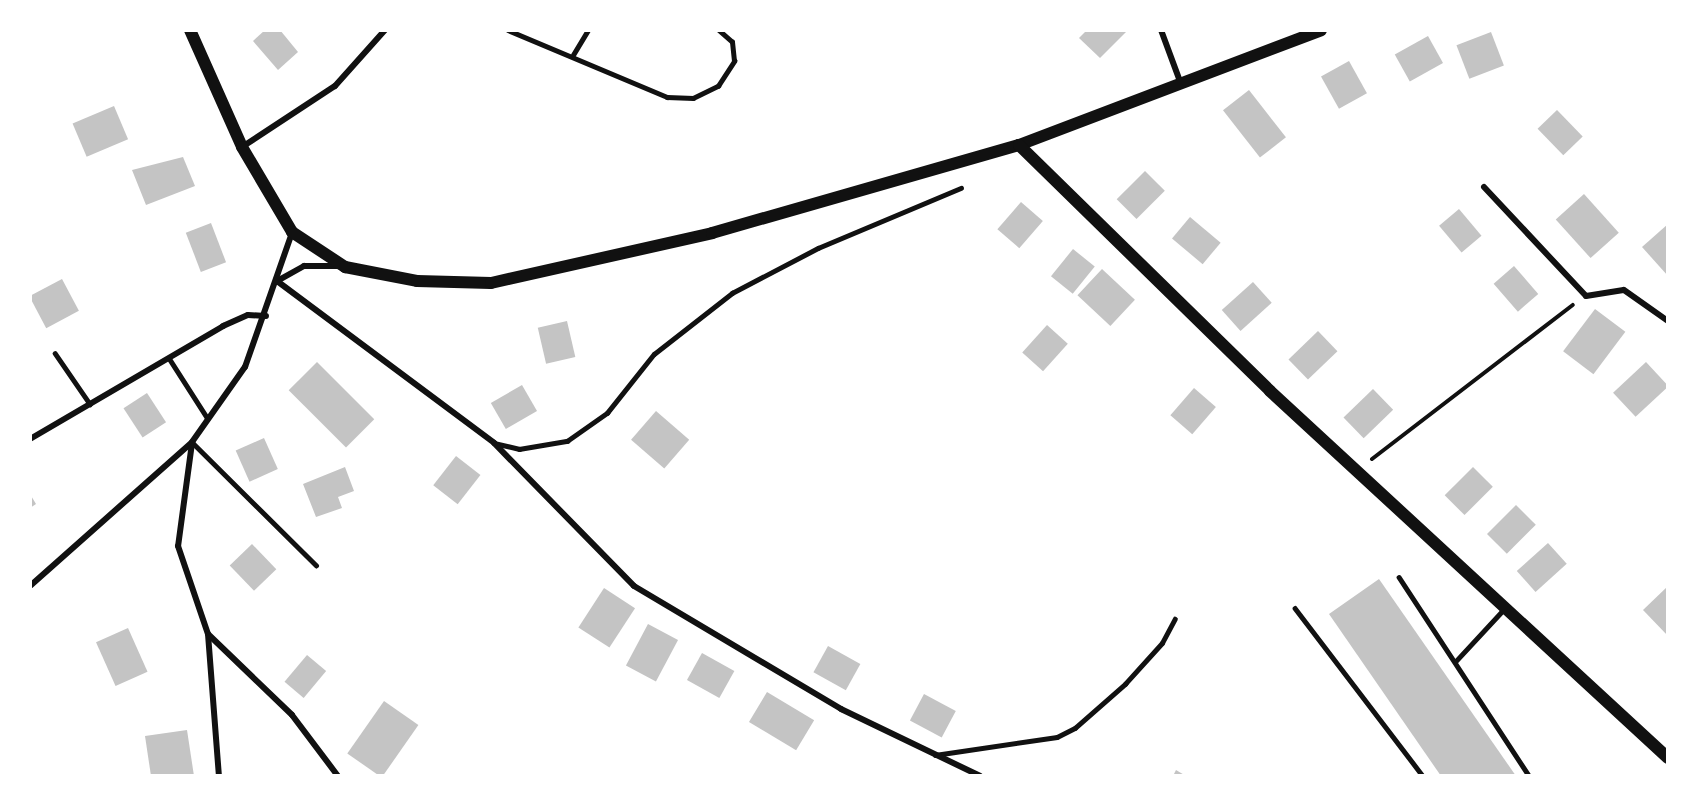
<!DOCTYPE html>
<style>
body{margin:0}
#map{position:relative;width:1698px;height:806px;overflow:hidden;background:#fff;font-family:"Source Sans 3",sans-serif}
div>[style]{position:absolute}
.building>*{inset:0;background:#c4c4c4;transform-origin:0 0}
.path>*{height:4px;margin:-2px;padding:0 2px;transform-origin:2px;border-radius:2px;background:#111}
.service>*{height:4.5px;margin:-2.25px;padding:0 2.25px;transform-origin:2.25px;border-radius:2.25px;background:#111}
.minor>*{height:6px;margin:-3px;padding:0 3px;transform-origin:3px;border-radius:3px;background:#111}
.secondary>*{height:12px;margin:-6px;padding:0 6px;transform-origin:6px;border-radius:6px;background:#111}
span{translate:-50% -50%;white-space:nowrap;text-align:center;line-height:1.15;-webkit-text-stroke:5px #fff;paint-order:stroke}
.frame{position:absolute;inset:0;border:32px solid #fff;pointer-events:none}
</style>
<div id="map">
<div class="building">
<div style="clip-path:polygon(265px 30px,280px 30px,298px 52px,278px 70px,253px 41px)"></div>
<div style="clip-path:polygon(1087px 30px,1128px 30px,1100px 58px,1079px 38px)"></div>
<div style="left:1491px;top:32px;width:36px;height:37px;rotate:69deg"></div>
<div style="left:1428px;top:36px;width:31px;height:38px;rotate:61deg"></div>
<div style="left:1349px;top:61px;width:37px;height:32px;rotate:61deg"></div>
<div style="left:1249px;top:90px;width:60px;height:33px;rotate:52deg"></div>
<div style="left:114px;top:106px;width:36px;height:45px;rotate:67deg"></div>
<div style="left:1557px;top:110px;width:37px;height:27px;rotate:46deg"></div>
<div style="clip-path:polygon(183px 157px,195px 186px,146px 205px,132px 170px)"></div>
<div style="left:1145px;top:171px;width:28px;height:40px;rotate:45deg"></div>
<div style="left:1584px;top:194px;width:52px;height:38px;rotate:48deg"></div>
<div style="left:1021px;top:202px;width:29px;height:36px;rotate:41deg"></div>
<div style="left:1459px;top:209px;width:35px;height:26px;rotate:50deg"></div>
<div style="left:1190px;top:217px;width:40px;height:28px;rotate:40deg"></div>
<div style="left:211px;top:223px;width:42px;height:27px;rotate:69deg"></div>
<div style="clip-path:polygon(1668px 224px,1668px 276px,1642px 247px)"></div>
<div style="left:1073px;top:249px;width:28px;height:35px;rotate:39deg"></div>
<div style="left:1514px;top:266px;width:37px;height:27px;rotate:49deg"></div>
<div style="left:1102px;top:269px;width:45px;height:36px;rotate:43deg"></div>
<div style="left:62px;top:279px;width:36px;height:37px;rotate:62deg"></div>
<div style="left:1253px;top:282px;width:28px;height:42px;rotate:48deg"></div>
<div style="left:1595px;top:309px;width:38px;height:53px;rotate:37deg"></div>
<div style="left:567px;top:321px;width:37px;height:30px;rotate:77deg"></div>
<div style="left:1047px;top:325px;width:28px;height:37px;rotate:42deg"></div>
<div style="left:1318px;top:331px;width:28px;height:41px;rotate:46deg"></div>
<div style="left:317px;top:362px;width:81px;height:40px;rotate:45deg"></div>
<div style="left:1646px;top:362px;width:33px;height:45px;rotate:47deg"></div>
<div style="left:522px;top:385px;width:30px;height:36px;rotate:60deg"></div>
<div style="left:1194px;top:388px;width:29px;height:36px;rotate:41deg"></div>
<div style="left:1373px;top:389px;width:29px;height:41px;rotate:46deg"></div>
<div style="left:147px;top:393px;width:35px;height:28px;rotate:57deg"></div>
<div style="left:656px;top:411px;width:44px;height:38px;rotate:41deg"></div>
<div style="left:264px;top:438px;width:34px;height:31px;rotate:66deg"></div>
<div style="left:456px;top:456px;width:31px;height:37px;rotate:38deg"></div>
<div style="clip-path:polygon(345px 467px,354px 491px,338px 497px,342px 508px,316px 517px,303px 484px)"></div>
<div style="left:1473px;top:467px;width:28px;height:40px;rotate:45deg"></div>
<div style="clip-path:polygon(30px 494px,36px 504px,30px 508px)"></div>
<div style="left:1516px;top:505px;width:28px;height:41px;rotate:45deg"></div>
<div style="left:1548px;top:543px;width:28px;height:42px;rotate:48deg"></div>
<div style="left:252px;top:544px;width:35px;height:31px;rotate:46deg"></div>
<div style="clip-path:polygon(1379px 579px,1516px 776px,1441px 776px,1329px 614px)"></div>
<div style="clip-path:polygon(1668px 586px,1668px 636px,1643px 610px)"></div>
<div style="left:604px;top:588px;width:37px;height:47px;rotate:33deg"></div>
<div style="left:648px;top:624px;width:34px;height:47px;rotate:28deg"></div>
<div style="left:128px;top:628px;width:48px;height:35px;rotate:66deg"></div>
<div style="left:828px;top:646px;width:37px;height:30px;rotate:29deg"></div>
<div style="left:702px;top:653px;width:37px;height:31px;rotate:29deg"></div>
<div style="left:307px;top:655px;width:25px;height:35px;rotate:40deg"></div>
<div style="left:767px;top:692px;width:55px;height:35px;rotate:31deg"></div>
<div style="left:924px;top:694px;width:36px;height:30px;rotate:28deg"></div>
<div style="left:384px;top:701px;width:42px;height:64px;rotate:35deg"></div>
<div style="clip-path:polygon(187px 730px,194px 776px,151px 776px,145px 736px)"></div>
<div style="clip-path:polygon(1176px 770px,1186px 776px,1173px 776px)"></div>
</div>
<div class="path">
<div style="left:1372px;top:459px;width:253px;rotate:-37.5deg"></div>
</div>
<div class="service">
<div style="left:508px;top:30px;width:173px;rotate:22.8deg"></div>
<div style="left:667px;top:97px;width:26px;rotate:2deg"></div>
<div style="left:693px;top:98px;width:28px;rotate:-26deg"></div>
<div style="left:718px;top:86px;width:30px;rotate:-57deg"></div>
<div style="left:734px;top:61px;width:19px;rotate:-96deg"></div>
<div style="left:732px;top:42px;width:18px;rotate:-139deg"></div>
<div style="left:573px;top:55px;width:29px;rotate:-59deg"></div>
<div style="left:55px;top:353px;width:62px;rotate:55.5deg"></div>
<div style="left:169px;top:358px;width:72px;rotate:57.4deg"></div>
<div style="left:192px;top:442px;width:175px;rotate:44.8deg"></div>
<div style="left:494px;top:443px;width:26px;rotate:13deg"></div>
<div style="left:519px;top:449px;width:49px;rotate:-9.5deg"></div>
<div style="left:567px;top:441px;width:49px;rotate:-35deg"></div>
<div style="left:607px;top:413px;width:75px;rotate:-51.5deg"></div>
<div style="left:654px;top:354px;width:99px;rotate:-38deg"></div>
<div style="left:732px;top:293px;width:97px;rotate:-27.6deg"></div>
<div style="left:818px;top:248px;width:155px;rotate:-22.8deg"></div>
<div style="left:1399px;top:577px;width:238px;rotate:56.8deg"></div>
<div style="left:1295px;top:608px;width:211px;rotate:52.7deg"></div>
<div style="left:1455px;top:662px;width:74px;rotate:-47.2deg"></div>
<div style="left:935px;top:755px;width:123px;rotate:-8.4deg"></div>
<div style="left:1057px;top:737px;width:20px;rotate:-27deg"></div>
<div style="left:1075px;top:728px;width:67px;rotate:-41.3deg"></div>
<div style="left:1125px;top:684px;width:55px;rotate:-47.9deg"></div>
<div style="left:1162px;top:643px;width:27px;rotate:-62deg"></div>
</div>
<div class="minor">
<div style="left:1161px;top:30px;width:58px;rotate:69.7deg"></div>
<div style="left:242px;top:147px;width:111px;rotate:-33.3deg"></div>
<div style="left:335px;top:86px;width:75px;rotate:-48.2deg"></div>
<div style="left:1484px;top:187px;width:149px;rotate:46.9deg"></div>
<div style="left:1586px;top:296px;width:38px;rotate:-9deg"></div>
<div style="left:1624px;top:290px;width:54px;rotate:35.2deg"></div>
<div style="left:339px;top:266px;width:35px;rotate:180deg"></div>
<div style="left:304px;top:266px;width:31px;rotate:151deg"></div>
<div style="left:277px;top:281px;width:271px;rotate:36.7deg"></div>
<div style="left:494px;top:443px;width:200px;rotate:45.6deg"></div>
<div style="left:634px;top:586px;width:241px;rotate:30.7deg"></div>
<div style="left:841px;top:709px;width:154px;rotate:25.7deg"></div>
<div style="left:30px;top:439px;width:224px;rotate:-30.3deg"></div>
<div style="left:223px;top:326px;width:27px;rotate:-24deg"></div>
<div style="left:248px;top:315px;width:18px;rotate:3deg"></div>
<div style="left:192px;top:443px;width:104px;rotate:97.7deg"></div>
<div style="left:178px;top:546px;width:93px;rotate:71.2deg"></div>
<div style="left:208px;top:634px;width:142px;rotate:85.6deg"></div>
<div style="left:30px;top:586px;width:217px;rotate:-41.6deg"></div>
<div style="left:192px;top:442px;width:92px;rotate:-54.8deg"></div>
<div style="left:245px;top:367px;width:142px;rotate:-70.7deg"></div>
<div style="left:209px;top:635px;width:115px;rotate:43.9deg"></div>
<div style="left:292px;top:715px;width:76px;rotate:53deg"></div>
</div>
<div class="secondary">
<div style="left:190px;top:30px;width:128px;rotate:66deg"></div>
<div style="left:242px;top:147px;width:99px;rotate:59.5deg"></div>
<div style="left:292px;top:232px;width:64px;rotate:33.4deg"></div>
<div style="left:345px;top:267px;width:73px;rotate:11deg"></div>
<div style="left:417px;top:281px;width:74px;rotate:1.5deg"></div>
<div style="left:491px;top:283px;width:227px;rotate:-12.7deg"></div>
<div style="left:712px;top:233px;width:319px;rotate:-16deg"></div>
<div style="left:1019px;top:145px;width:323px;rotate:-20.8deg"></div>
<div style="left:1019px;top:145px;width:351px;rotate:44.4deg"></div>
<div style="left:1270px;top:391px;width:541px;rotate:42.68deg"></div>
</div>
<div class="frame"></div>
</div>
